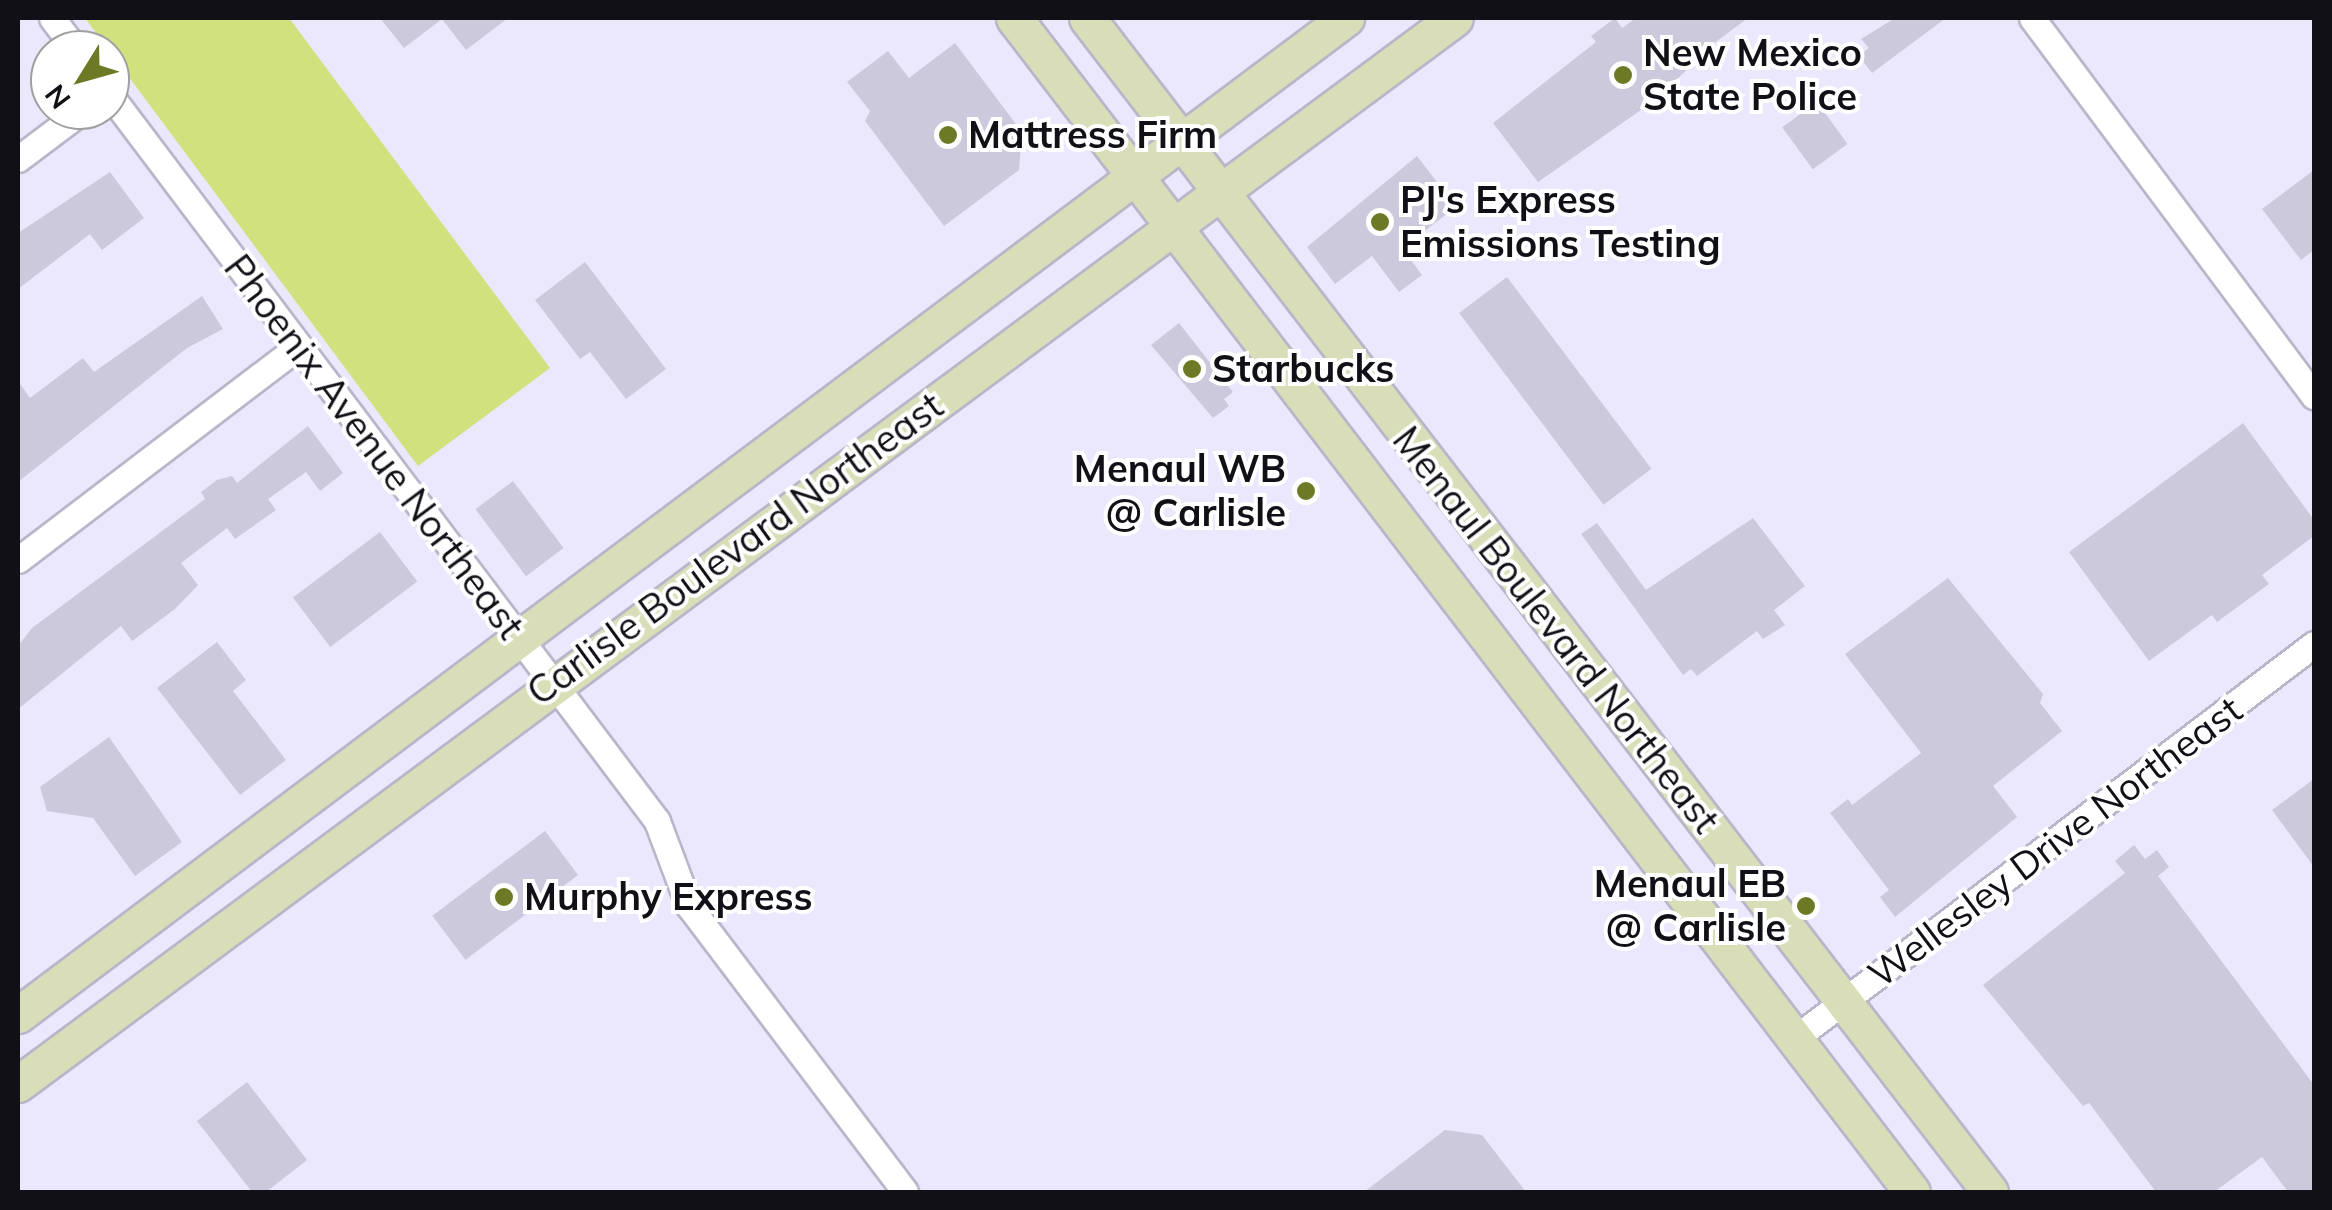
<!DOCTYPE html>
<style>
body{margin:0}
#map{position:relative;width:2332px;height:1210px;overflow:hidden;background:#ebe7fc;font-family:Mulish,sans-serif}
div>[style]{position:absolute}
.green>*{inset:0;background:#d1e17d}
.building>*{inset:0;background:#cdc9dd;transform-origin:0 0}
.roads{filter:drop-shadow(2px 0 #bab5c9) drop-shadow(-2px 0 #bab5c9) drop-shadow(0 2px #bab5c9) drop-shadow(0 -2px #bab5c9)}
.street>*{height:25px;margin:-12.5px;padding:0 12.5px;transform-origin:12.5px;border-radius:12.5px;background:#fff}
.secondary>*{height:35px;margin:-17.5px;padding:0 17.5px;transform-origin:17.5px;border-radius:17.5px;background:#dadeb8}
.dots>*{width:28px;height:28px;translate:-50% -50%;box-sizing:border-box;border:5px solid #fff;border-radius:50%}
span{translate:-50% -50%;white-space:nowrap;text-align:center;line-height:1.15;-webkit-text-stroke:8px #fff;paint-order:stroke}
.poi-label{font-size:38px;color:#121017;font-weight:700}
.left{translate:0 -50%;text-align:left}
.right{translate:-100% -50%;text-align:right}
.street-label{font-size:38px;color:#121017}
.frame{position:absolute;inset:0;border:20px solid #121017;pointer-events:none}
.north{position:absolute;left:30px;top:30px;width:100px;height:100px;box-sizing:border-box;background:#fff;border:2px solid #a09fa2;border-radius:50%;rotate:233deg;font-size:28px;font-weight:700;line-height:40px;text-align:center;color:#121017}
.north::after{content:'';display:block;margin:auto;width:35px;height:45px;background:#6d7924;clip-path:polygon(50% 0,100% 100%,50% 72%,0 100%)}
</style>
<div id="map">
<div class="green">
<div style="clip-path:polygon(85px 18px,289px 18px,550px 368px,418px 466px)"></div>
</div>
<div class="building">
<div style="clip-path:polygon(380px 18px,508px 18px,466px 50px,442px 19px,404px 48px)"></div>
<div style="clip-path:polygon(1615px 18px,1622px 28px,1636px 18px,1748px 18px,1686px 64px,1689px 68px,1648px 105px,1538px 182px,1493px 123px,1596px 42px,1591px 36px)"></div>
<div style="clip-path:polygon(1895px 18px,1946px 18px,1872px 73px,1859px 56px,1869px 48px,1861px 39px)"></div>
<div style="clip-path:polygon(955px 43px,1022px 132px,1019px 170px,944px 226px,865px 121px,870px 111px,847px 82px,888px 51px,909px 78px)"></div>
<div style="left:1817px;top:102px;width:52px;height:43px;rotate:54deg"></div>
<div style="clip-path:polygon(1417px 156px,1456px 207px,1402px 248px,1422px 275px,1399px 292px,1372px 256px,1335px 284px,1307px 247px)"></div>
<div style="clip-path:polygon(2314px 170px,2314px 250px,2301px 260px,2262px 209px)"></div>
<div style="clip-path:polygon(110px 172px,144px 218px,102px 250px,90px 234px,18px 289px,18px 233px)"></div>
<div style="clip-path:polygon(585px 262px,666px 369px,626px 399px,590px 352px,580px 359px,535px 300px)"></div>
<div style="left:1507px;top:277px;width:240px;height:60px;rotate:53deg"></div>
<div style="clip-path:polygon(202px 296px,223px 329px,187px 348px,18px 482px,18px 381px,30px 398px,83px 358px,94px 372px)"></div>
<div style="clip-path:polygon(1179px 323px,1233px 392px,1224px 399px,1229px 406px,1213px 418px,1151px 345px)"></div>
<div style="clip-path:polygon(2243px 423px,2314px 520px,2314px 536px,2262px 575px,2269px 584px,2217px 622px,2212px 615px,2149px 661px,2069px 552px)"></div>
<div style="clip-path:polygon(308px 426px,343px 473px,320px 491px,306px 472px,268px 499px,276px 510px,235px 539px,227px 528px,181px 563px,198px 585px,175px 609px,132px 641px,121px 626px,18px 709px,18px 646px,32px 628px,205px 499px,201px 492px,217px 480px,232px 476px,237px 483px)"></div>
<div style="left:513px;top:481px;width:84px;height:47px;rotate:53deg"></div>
<div style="clip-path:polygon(1753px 518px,1805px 586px,1774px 610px,1785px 625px,1763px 639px,1757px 631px,1697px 676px,1691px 669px,1683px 675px,1581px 534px,1597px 523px,1646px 590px)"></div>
<div style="left:380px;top:532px;width:62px;height:109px;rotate:53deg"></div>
<div style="clip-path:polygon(1948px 578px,2043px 694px,2040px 703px,2062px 731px,1993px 786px,2017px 817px,1895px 917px,1880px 897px,1889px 890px,1830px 813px,1848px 799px,1852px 805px,1921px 753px,1845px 654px)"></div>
<div style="clip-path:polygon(217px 642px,246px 680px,233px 691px,286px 760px,240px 795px,157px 688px)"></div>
<div style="clip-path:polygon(109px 737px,182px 842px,135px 876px,93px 818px,47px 811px,40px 787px)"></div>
<div style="clip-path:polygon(2314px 779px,2314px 867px,2272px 810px)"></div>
<div style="left:545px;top:831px;width:55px;height:141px;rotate:53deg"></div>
<div style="clip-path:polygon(2134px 845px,2145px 859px,2157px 850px,2169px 867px,2158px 876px,2314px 1085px,2314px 1192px,2288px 1192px,2262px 1157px,2214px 1192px,2156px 1192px,2089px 1103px,2083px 1106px,1983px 985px,2125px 873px,2115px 861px)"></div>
<div style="clip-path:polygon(247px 1082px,307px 1160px,266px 1192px,252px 1192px,197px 1121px)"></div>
<div style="clip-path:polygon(1445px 1130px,1482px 1135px,1526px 1192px,1364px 1192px)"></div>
</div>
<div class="roads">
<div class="street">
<div style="left:52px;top:18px;width:40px;rotate:53deg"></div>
<div style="left:2032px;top:18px;width:472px;rotate:53.3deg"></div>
<div style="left:110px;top:95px;width:909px;rotate:53deg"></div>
<div style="left:657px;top:821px;width:91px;rotate:69.4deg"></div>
<div style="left:689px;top:906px;width:358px;rotate:52.9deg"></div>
<div style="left:18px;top:159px;width:81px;rotate:-37deg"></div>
<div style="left:18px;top:560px;width:352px;rotate:-37.3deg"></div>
<div style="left:1794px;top:1039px;width:653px;rotate:-37.22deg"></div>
</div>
<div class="secondary">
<div style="left:1014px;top:18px;width:1478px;rotate:52.59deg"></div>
<div style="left:1087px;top:18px;width:1481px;rotate:52.43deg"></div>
<div style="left:18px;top:1015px;width:1661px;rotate:-36.9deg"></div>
<div style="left:18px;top:1084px;width:1789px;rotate:-36.57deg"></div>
</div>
</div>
<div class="dots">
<div style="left:1623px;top:75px;background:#6d7924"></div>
<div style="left:948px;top:135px;background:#6d7924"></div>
<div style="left:1380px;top:222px;background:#6d7924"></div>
<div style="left:1192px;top:369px;background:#6d7924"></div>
<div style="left:1306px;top:491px;background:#6d7924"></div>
<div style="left:504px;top:897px;background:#6d7924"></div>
<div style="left:1806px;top:906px;background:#6d7924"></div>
</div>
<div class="poi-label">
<span class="left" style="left:1643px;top:75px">New Mexico<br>State Police</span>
<span class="left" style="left:968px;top:135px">Mattress Firm</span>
<span class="left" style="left:1400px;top:222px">PJ's Express<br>Emissions Testing</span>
<span class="left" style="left:1212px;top:369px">Starbucks</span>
<span class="right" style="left:1286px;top:491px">Menaul WB<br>@ Carlisle</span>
<span class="right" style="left:1786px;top:906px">Menaul EB<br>@ Carlisle</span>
<span class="left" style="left:524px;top:897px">Murphy Express</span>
</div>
<div class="street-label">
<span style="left:374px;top:447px;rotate:53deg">Phoenix Avenue Northeast</span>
<span style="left:735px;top:549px;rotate:-36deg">Carlisle Boulevard Northeast</span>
<span style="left:1556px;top:630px;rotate:52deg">Menaul Boulevard Northeast</span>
<span style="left:2055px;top:842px;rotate:-37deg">Wellesley Drive Northeast</span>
</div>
<div class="frame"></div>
<div class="north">N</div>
</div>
